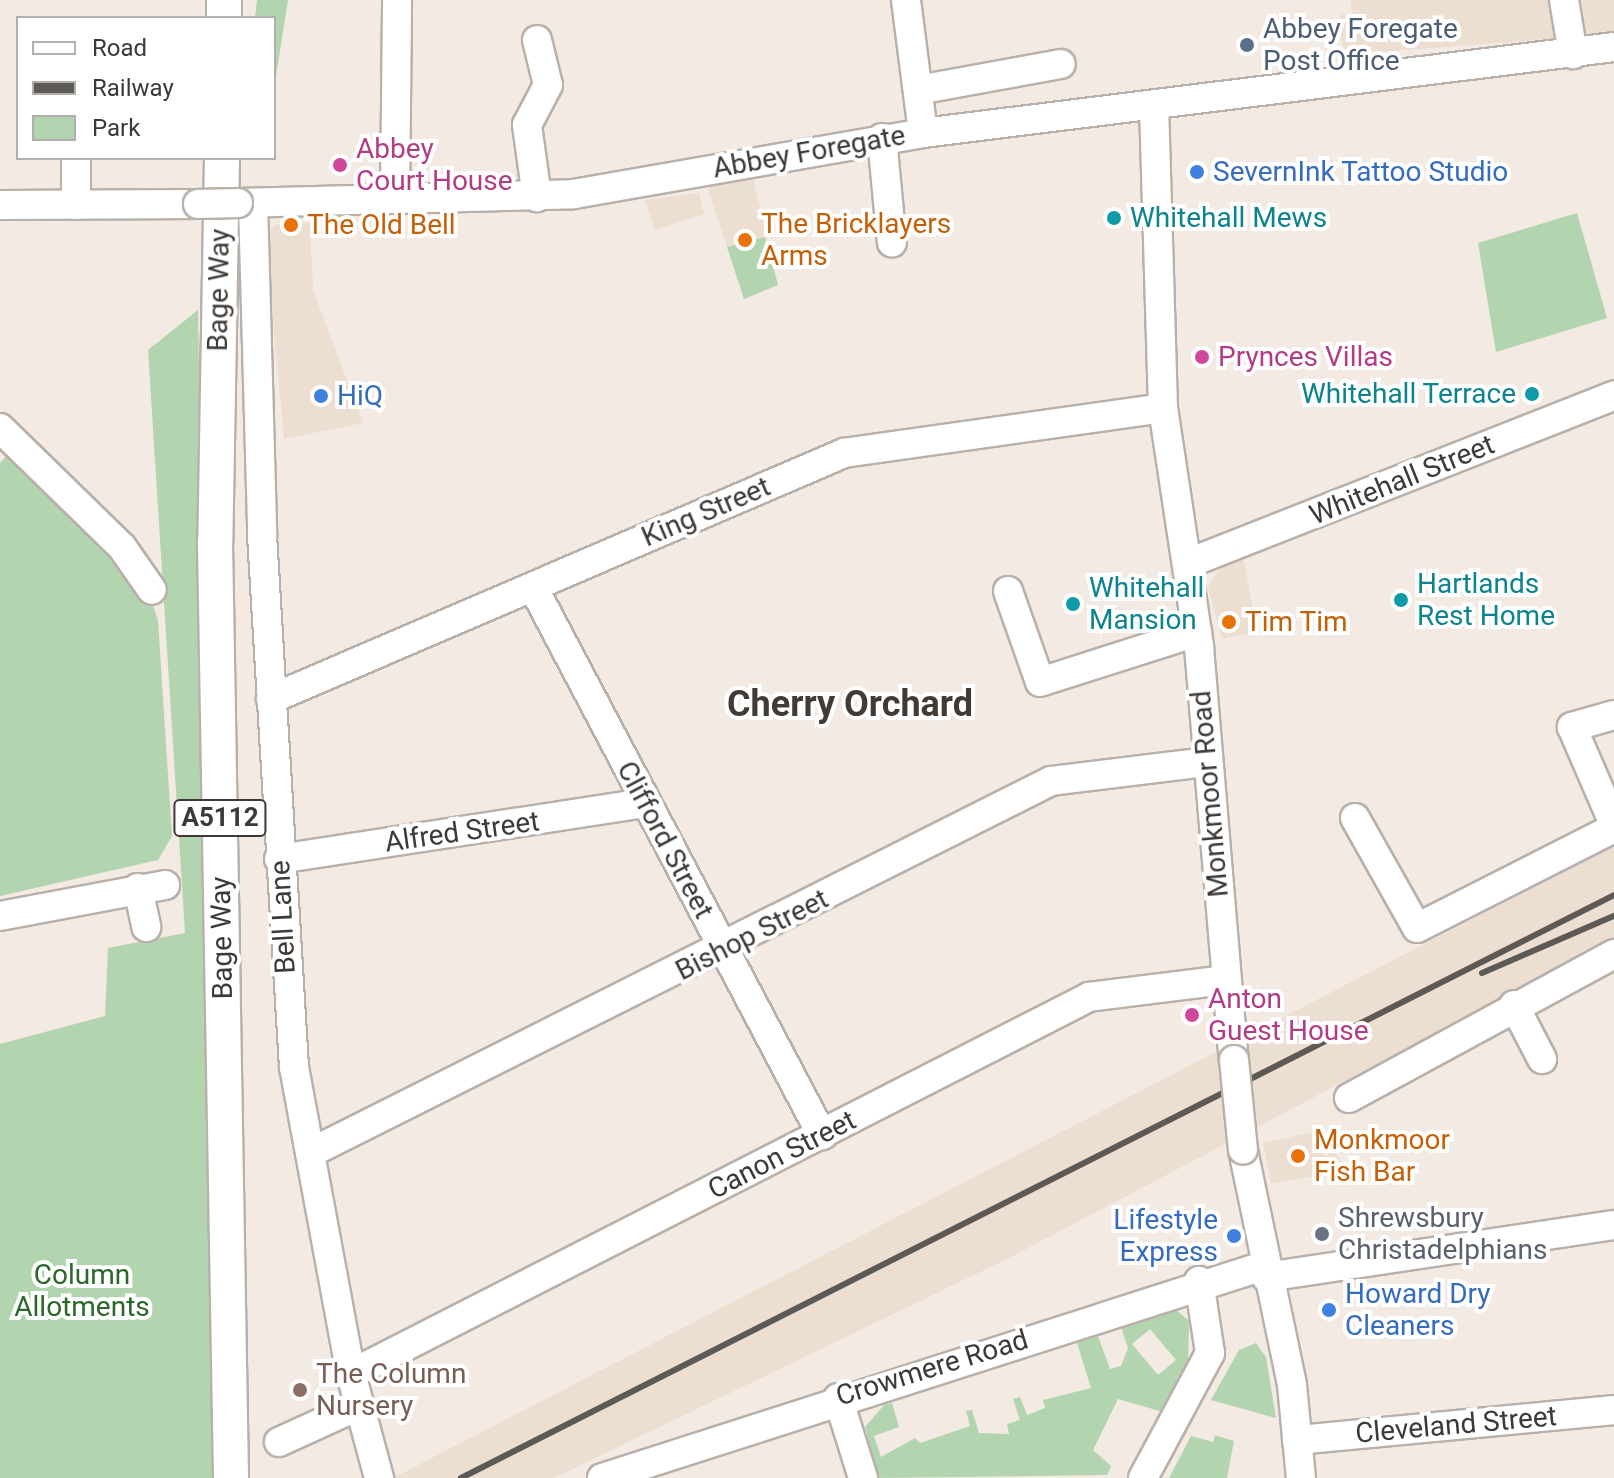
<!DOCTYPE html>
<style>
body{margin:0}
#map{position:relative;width:1614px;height:1478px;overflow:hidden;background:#f3eae3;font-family:Roboto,sans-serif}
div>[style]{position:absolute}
.built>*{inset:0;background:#edded2}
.green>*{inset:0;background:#b2d5af}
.roads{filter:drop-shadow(2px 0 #b8b0a9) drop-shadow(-2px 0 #b8b0a9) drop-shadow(0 2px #b8b0a9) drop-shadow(0 -2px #b8b0a9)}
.minor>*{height:28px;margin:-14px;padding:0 14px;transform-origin:14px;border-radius:14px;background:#fff}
.major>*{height:34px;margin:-17px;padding:0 17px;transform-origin:17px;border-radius:17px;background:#fff}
.rail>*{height:6px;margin:-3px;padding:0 3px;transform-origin:3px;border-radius:3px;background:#5d5955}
.bridges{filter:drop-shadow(2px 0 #b8b0a9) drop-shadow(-2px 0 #b8b0a9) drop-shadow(0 2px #b8b0a9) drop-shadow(0 -2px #b8b0a9)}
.minor-bridge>*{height:28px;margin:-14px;padding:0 14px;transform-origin:14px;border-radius:14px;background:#fff}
.dots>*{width:22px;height:22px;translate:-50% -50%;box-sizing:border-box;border:4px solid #fff;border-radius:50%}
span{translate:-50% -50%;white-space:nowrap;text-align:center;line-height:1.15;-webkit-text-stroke:8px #fff;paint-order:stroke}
.shield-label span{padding:2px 6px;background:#fff;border:2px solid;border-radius:6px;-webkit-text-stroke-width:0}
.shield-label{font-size:26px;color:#3c3936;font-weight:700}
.service-label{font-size:28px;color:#4e5e75}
.left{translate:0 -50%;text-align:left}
.hotel-label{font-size:28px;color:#b23c85}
.street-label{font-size:28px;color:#3c3936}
.shop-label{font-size:28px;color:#366cbe}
.right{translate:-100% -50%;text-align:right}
.culture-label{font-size:28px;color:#0d838f}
.food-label{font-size:28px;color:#c56008}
.worship-label{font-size:28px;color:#5b616d}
.park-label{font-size:28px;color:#2a6729}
.education-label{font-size:28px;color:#785e54}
.district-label{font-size:36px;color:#413a35;font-weight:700}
.legend{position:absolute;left:16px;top:16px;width:260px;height:144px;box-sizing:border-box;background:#fff;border:2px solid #b1b0af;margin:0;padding:10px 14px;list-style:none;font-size:24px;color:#3c3936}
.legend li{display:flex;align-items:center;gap:16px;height:40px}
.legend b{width:40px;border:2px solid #b1b0af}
</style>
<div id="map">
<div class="built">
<div style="clip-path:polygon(1351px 0,1614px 0,1614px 34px,1343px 55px,1340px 15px,1352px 14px)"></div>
<div style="clip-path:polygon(753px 178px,778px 285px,744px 299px,707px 186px)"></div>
<div style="clip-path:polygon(699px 193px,704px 214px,655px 230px,645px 200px)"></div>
<div style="clip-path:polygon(310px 223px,313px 290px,363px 423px,284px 439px,265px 236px,275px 225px)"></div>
<div style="clip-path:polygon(1243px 556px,1257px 632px,1222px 639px,1208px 587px,1220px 569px)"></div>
<div style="clip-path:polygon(1614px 846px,1614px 939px,1007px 1259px,554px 1478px,393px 1478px)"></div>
<div style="clip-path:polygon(1318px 1131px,1348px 1170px,1271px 1184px,1263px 1143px)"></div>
</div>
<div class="green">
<div style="clip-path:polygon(257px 0,288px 0,274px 89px,274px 18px,255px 18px)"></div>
<div style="clip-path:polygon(1577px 213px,1607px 318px,1496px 352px,1478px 243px)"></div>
<div style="clip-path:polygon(765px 237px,778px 285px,744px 299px,727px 247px)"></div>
<div style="clip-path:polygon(198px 310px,218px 1478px,0 1478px,0 1044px,105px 1016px,108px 948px,185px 933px,148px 350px)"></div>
<div style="clip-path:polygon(10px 451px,150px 596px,158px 621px,172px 836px,158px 860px,0 896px,0 463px)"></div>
<div style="clip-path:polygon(evenodd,1174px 1308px,1189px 1321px,1188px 1367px,1163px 1412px,1118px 1399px,1093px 1450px,1111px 1466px,1107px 1475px,879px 1478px,865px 1427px,884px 1405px,892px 1403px,899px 1427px,874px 1436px,881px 1457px,915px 1438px,920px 1443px,970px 1426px,966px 1411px,972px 1410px,979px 1433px,1009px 1434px,1007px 1424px,1020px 1420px,1013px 1399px,1020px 1397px,1027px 1415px,1045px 1408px,1043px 1400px,1091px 1388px,1077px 1343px,1098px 1336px,1110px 1369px,1121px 1366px,1128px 1348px,1121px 1327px,1174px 1308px,1150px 1329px,1176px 1360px,1158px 1375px,1132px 1344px,1150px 1329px)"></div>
<div style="clip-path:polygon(1256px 1343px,1266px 1357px,1276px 1418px,1211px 1400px,1239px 1350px)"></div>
<div style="clip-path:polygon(1215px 1435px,1234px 1441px,1227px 1478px,1169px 1478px,1191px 1436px,1213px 1442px)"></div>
</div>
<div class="roads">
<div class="minor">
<div style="left:906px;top:0;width:134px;rotate:82.7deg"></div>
<div style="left:1564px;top:0;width:55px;rotate:80.5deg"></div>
<div style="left:537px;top:40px;width:46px;rotate:76.3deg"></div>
<div style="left:548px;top:85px;width:45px;rotate:117.7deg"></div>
<div style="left:527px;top:125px;width:73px;rotate:82.1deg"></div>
<div style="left:918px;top:90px;width:145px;rotate:-10.3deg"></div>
<div style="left:1154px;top:105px;width:303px;rotate:88.3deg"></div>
<div style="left:1163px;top:408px;width:242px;rotate:81.4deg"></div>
<div style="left:1199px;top:647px;width:414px;rotate:85.2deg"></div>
<div style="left:882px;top:138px;width:105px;rotate:84.6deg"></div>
<div style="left:76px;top:158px;width:47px;rotate:90deg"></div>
<div style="left:395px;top:199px;width:199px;rotate:-89.4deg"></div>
<div style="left:238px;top:203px;width:336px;rotate:-1.5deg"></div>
<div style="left:574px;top:194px;width:354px;rotate:-9.9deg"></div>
<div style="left:923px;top:133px;width:696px;rotate:-7.09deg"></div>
<div style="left:253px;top:203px;width:332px;rotate:88.4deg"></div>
<div style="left:262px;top:535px;width:533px;rotate:86.56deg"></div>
<div style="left:294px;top:1067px;width:312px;rotate:79.5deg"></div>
<div style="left:351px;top:1374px;width:108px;rotate:74.9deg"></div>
<div style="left:0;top:205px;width:198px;rotate:-0.3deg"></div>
<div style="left:0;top:428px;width:170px;rotate:44.3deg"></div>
<div style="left:122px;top:547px;width:52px;rotate:55.1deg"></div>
<div style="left:1189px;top:563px;width:457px;rotate:-21.5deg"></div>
<div style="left:533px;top:587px;width:620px;rotate:62.19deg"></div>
<div style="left:1008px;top:591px;width:96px;rotate:70.6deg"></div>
<div style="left:1040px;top:682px;width:165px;rotate:-17.7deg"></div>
<div style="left:271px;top:699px;width:624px;rotate:-23.23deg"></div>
<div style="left:844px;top:453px;width:322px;rotate:-8deg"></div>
<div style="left:1614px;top:715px;width:44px;rotate:164.1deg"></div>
<div style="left:1572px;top:727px;width:106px;rotate:66.6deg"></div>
<div style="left:1355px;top:818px;width:126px;rotate:60.6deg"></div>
<div style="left:1417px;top:928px;width:221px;rotate:-26.9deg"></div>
<div style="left:279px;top:859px;width:369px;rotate:-8.7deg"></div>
<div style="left:138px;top:888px;width:40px;rotate:78deg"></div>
<div style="left:0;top:916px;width:168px;rotate:-10.6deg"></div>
<div style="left:1514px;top:1005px;width:61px;rotate:62.6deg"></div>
<div style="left:1349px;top:1098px;width:302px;rotate:-28.5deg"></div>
<div style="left:1243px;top:1150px;width:240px;rotate:78.2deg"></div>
<div style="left:1292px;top:1385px;width:93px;rotate:84.5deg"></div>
<div style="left:310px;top:1153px;width:829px;rotate:-26.66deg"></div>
<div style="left:1051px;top:781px;width:156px;rotate:-7deg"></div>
<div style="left:1266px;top:1277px;width:352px;rotate:-8.5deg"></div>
<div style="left:351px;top:1374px;width:829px;rotate:-27.06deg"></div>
<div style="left:1089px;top:997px;width:138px;rotate:-7.1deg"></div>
<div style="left:838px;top:1398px;width:84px;rotate:72.6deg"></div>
<div style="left:1297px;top:1440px;width:318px;rotate:-5.4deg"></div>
<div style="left:279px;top:1442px;width:87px;rotate:-24.5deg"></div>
<div style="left:602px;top:1478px;width:694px;rotate:-17.78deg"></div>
<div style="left:1143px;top:1478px;width:142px;rotate:-61.8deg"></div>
<div style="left:1210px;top:1353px;width:73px;rotate:-98.7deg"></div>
</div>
<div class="major">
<div style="left:224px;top:18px;width:18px;rotate:-90deg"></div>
<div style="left:222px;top:158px;width:384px;rotate:91deg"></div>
<div style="left:215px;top:542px;width:936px;rotate:89.02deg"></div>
</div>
</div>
<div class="rail">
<div style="left:1482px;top:973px;width:144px;rotate:-23.4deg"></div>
<div style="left:461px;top:1478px;width:1292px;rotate:-26.82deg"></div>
</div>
<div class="bridges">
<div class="minor-bridge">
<div style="left:198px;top:204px;width:40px;rotate:-1.4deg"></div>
<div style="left:1234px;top:1060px;width:90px;rotate:84.3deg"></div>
</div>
</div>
<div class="dots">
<div style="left:1247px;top:45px;background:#5c6f8a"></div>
<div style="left:340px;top:165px;background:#d1479c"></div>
<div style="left:1197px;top:172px;background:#3f7fe0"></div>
<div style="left:1114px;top:218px;background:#0f9aa8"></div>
<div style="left:291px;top:225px;background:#e8710a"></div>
<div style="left:745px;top:240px;background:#e8710a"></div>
<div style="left:1202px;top:357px;background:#d1479c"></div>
<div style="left:1532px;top:394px;background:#0f9aa8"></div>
<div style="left:321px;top:396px;background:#3f7fe0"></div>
<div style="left:1401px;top:600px;background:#0f9aa8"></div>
<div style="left:1073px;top:604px;background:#0f9aa8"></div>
<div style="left:1229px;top:622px;background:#e8710a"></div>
<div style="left:1192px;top:1015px;background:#d1479c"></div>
<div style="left:1298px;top:1156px;background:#e8710a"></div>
<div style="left:1322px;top:1234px;background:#6b7280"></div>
<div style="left:1234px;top:1236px;background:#3f7fe0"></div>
<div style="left:1329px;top:1310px;background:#3f7fe0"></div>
<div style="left:300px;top:1390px;background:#8d6e63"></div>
</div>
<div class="shield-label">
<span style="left:220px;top:818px">A5112</span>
</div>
<div class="service-label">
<span class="left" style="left:1263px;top:45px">Abbey Foregate<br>Post Office</span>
</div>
<div class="hotel-label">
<span class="left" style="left:356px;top:165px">Abbey<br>Court House</span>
<span class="left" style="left:1218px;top:357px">Prynces Villas</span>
<span class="left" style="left:1208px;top:1015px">Anton<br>Guest House</span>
</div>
<div class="street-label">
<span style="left:809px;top:152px;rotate:-10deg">Abbey Foregate</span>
<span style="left:219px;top:290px;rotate:-89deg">Bage Way</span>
<span style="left:1402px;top:480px;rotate:-22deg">Whitehall Street</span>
<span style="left:706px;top:512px;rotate:-23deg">King Street</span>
<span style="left:1210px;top:794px;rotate:-95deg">Monkmoor Road</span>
<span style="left:462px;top:832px;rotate:-8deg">Alfred Street</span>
<span style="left:665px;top:840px;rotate:62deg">Clifford Street</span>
<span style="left:283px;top:917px;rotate:-93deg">Bell Lane</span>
<span style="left:752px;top:935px;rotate:-27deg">Bishop Street</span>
<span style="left:222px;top:938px;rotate:-91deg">Bage Way</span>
<span style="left:782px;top:1155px;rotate:-27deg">Canon Street</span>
<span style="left:932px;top:1368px;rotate:-17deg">Crowmere Road</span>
<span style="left:1456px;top:1425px;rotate:-5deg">Cleveland Street</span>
</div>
<div class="shop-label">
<span class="left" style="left:1213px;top:172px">SevernInk Tattoo Studio</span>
<span class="left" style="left:337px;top:396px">HiQ</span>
<span class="right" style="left:1218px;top:1236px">Lifestyle<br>Express</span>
<span class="left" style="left:1345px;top:1310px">Howard Dry<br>Cleaners</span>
</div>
<div class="culture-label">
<span class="left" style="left:1130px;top:218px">Whitehall Mews</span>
<span class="right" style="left:1516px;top:394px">Whitehall Terrace</span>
<span class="left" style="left:1417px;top:600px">Hartlands<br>Rest Home</span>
<span class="left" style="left:1089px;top:604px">Whitehall<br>Mansion</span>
</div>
<div class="food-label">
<span class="left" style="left:761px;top:240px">The Bricklayers<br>Arms</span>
<span class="left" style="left:307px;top:225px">The Old Bell</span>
<span class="left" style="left:1245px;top:622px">Tim Tim</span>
<span class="left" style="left:1314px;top:1156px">Monkmoor<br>Fish Bar</span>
</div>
<div class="worship-label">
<span class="left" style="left:1338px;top:1234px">Shrewsbury<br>Christadelphians</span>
</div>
<div class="park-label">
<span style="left:82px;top:1291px">Column<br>Allotments</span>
</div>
<div class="education-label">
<span class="left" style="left:316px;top:1390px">The Column<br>Nursery</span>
</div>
<div class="district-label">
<span style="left:850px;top:705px">Cherry Orchard</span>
</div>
<ul class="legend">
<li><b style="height:10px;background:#fff"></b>Road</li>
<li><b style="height:10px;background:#5d5955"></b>Railway</li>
<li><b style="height:22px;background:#b2d5af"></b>Park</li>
</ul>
</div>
